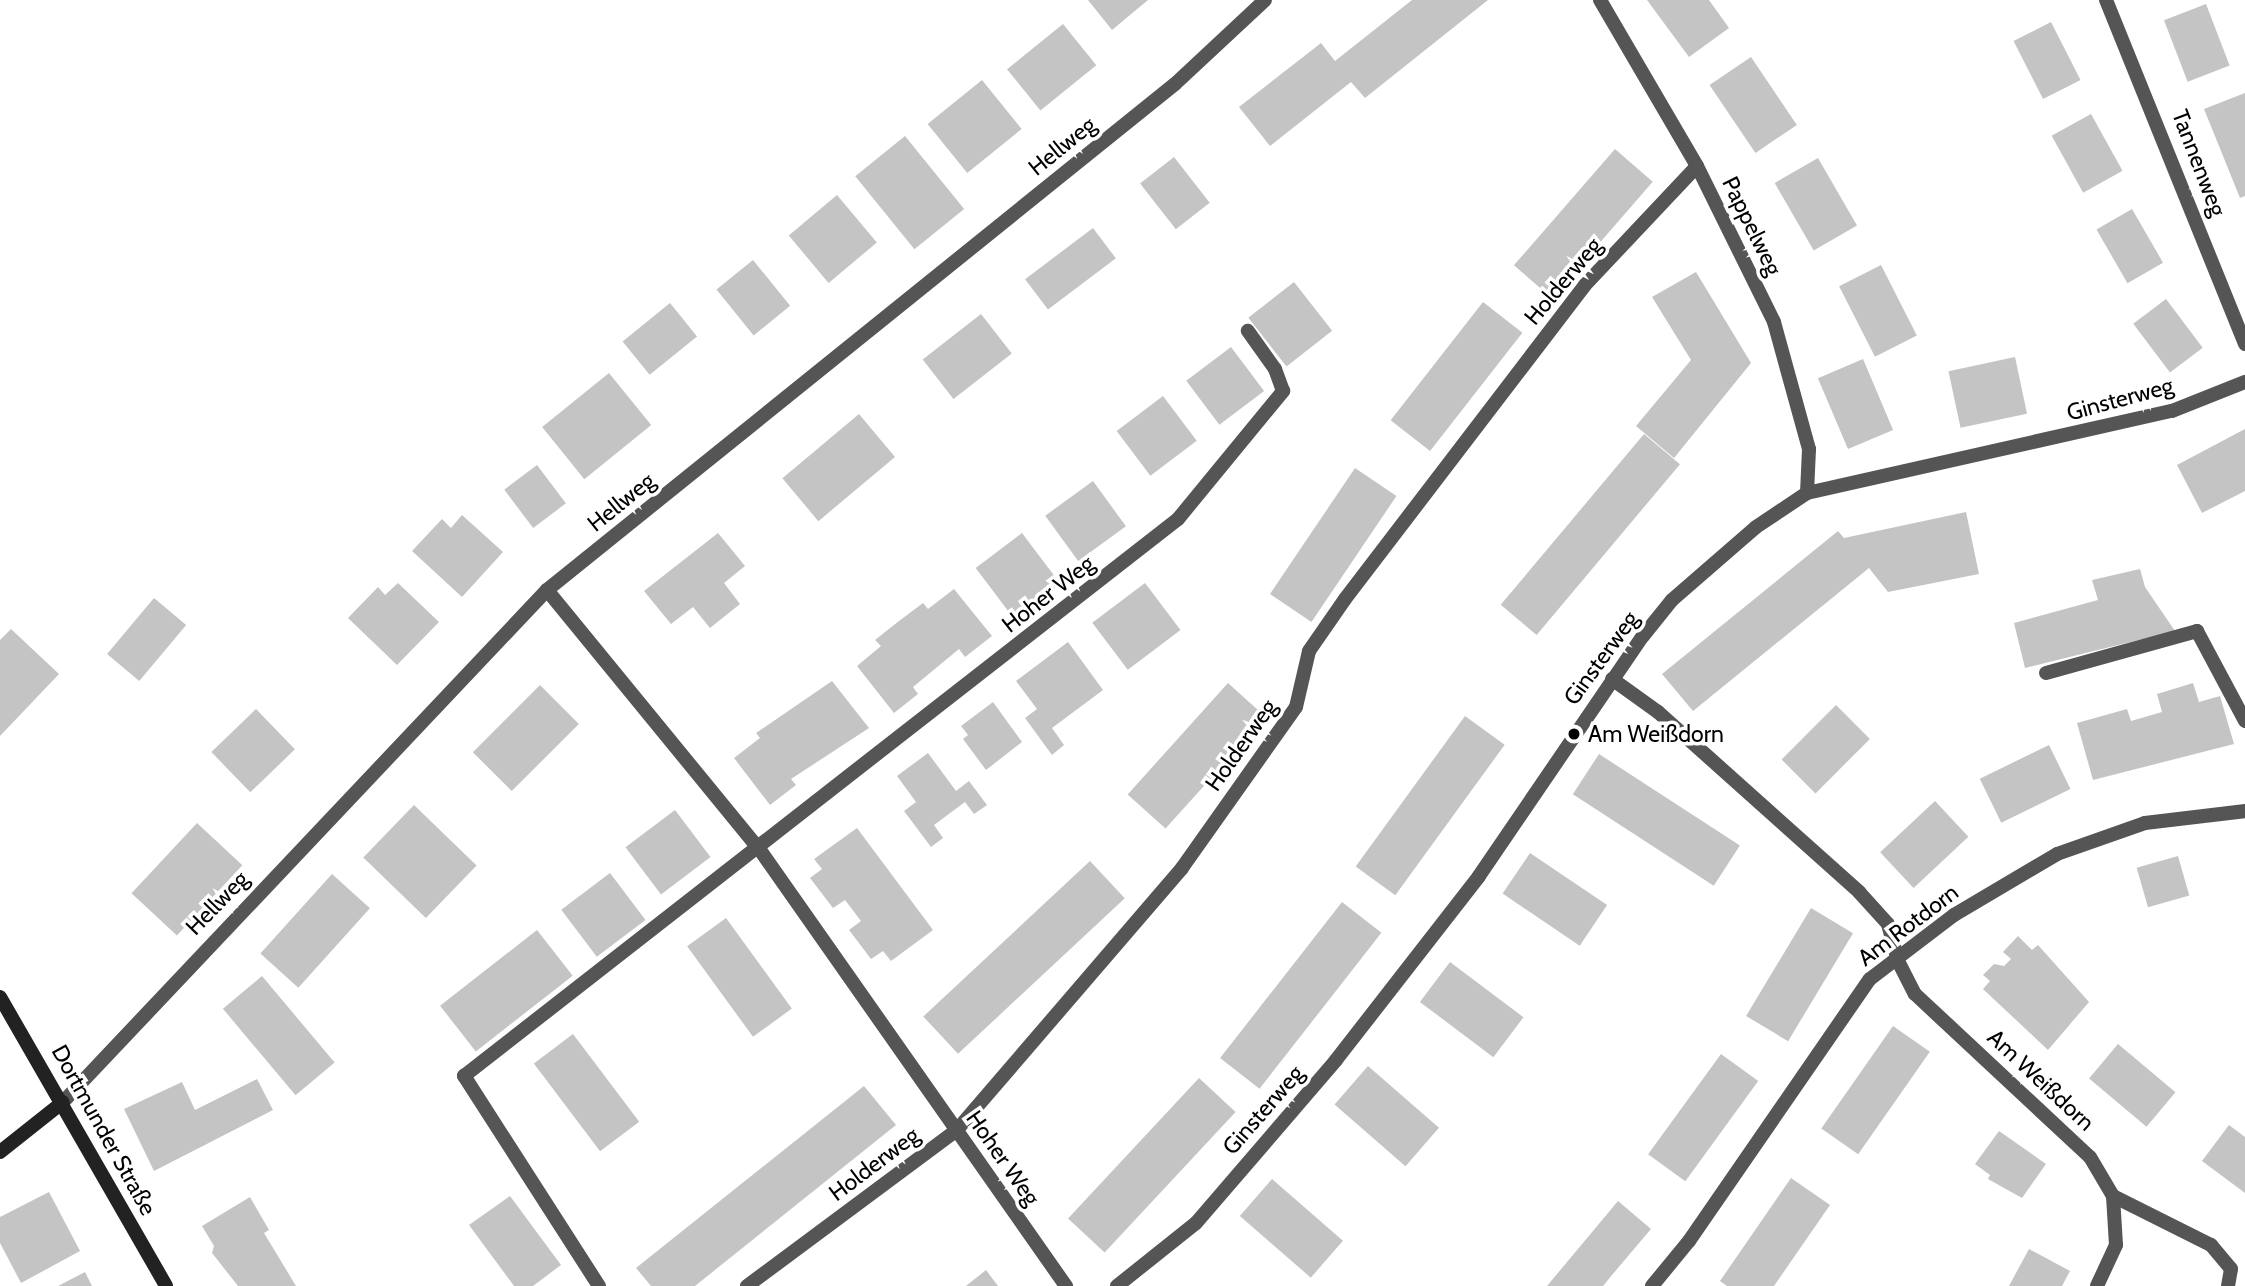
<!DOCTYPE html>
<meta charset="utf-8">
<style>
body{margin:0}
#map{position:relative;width:2245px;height:1286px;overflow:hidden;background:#fff;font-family:Cabin,sans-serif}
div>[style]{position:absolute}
.building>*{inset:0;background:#c4c4c4;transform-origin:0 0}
.lane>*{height:14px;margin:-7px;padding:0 7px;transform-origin:7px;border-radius:7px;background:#555}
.street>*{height:14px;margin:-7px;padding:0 7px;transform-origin:7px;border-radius:7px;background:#555}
.secondary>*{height:14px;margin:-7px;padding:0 7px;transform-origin:7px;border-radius:7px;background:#222}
.dots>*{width:19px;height:19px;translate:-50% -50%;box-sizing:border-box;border:4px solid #fff;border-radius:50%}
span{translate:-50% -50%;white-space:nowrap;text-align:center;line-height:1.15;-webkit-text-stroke:7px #fff;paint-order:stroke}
.street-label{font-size:23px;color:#000}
.poi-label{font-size:23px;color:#000}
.left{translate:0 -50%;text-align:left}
</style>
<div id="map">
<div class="building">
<div style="clip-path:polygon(1088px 0,1148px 0,1112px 30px)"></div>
<div style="clip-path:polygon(1412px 0,1488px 0,1365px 98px,1351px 82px,1270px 146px,1239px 107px,1321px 43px,1335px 61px)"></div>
<div style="clip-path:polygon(1647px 0,1709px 0,1729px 28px,1689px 57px)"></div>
<div style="left:2206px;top:4px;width:66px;height:45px;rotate:69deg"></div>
<div style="left:2051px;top:22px;width:65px;height:42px;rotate:63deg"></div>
<div style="left:1063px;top:24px;width:53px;height:72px;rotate:51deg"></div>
<div style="left:1751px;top:57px;width:82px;height:50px;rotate:56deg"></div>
<div style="left:982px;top:80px;width:63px;height:70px;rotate:51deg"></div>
<div style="clip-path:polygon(2245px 93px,2245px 196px,2240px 198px,2204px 109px)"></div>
<div style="left:2091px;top:114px;width:65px;height:45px;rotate:61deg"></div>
<div style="left:905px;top:136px;width:94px;height:64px;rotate:51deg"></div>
<div style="left:1615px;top:149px;width:50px;height:154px;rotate:41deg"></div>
<div style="left:1174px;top:157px;width:58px;height:43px;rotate:52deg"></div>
<div style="left:1818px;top:158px;width:78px;height:50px;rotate:60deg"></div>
<div style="left:837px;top:195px;width:62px;height:63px;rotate:50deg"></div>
<div style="left:2132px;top:209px;width:62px;height:41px;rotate:60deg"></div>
<div style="left:1093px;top:228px;width:38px;height:85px;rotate:53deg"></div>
<div style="left:753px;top:260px;width:59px;height:47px;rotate:51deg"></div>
<div style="left:1881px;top:265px;width:79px;height:47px;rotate:63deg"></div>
<div style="clip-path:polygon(1696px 272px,1751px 363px,1674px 458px,1636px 426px,1691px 360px,1652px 297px)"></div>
<div style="left:1294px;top:282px;width:62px;height:58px;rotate:52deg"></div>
<div style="left:2166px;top:299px;width:61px;height:41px;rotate:53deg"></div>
<div style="left:1483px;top:302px;width:50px;height:150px;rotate:38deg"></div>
<div style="left:670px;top:303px;width:43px;height:61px;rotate:51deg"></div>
<div style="left:981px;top:314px;width:50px;height:74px;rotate:52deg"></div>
<div style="left:1231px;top:347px;width:55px;height:56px;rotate:53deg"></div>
<div style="left:2015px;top:357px;width:58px;height:68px;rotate:78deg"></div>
<div style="left:1863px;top:359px;width:77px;height:49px;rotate:67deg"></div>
<div style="left:609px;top:373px;width:67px;height:86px;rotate:51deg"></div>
<div style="left:1163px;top:396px;width:56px;height:58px;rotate:53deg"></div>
<div style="left:859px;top:414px;width:56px;height:100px;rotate:50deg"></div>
<div style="clip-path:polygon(2245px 429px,2245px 491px,2202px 513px,2177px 465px)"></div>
<div style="left:1644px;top:434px;width:47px;height:223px;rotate:40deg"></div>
<div style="left:537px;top:465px;width:48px;height:41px;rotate:53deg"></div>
<div style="left:1355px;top:468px;width:50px;height:152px;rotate:34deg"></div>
<div style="left:1093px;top:481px;width:56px;height:59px;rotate:54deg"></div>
<div style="clip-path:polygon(1966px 512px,1979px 574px,1888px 592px,1869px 568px,1693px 711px,1662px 674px,1838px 531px,1844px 538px)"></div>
<div style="clip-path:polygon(462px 515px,503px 552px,462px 597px,412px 551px,442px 519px,451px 528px)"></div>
<div style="clip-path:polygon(718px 533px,745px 566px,724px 583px,740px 604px,710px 628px,693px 607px,671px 624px,644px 591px)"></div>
<div style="left:1022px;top:533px;width:64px;height:58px;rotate:53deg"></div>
<div style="clip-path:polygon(2140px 569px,2145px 587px,2175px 631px,2025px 668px,2014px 623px,2098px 600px,2092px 580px)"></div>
<div style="clip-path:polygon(398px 583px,439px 622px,397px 665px,348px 618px,378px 587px,385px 595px)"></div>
<div style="left:1145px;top:583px;width:59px;height:66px;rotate:53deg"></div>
<div style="clip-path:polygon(954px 589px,992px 636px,965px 657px,959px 649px,913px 687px,918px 694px,894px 713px,857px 666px,881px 646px,875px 640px,899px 621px,923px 603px,928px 609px)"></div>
<div style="left:154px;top:598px;width:42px;height:73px;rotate:40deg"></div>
<div style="clip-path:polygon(11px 629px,59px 674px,0 736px,0 640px)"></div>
<div style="clip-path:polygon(1068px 642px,1103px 690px,1052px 728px,1064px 745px,1052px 755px,1025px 718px,1037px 709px,1016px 681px)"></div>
<div style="clip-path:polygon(832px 681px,869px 728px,791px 779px,796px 785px,770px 805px,734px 758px,760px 738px,756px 733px)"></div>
<div style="left:1228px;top:683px;width:51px;height:150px;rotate:42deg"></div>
<div style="clip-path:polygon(2193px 683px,2199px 702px,2220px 696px,2234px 744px,2093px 780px,2077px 723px,2127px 709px,2131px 721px,2162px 712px,2157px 694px)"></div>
<div style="left:540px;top:685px;width:55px;height:95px;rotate:45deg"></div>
<div style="clip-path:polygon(993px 702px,1022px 742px,986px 770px,963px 739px,968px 735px,961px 726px)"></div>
<div style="left:1836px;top:705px;width:48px;height:77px;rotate:45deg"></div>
<div style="left:256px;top:709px;width:56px;height:62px;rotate:46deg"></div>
<div style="left:1465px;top:716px;width:49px;height:186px;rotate:36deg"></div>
<div style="left:2049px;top:745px;width:49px;height:77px;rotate:64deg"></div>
<div style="clip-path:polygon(928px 753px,956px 791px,969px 781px,987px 805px,974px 814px,965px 802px,934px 825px,943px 838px,931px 847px,904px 811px,916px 802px,897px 776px)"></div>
<div style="left:1599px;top:754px;width:168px;height:48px;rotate:33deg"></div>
<div style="left:1935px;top:801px;width:49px;height:75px;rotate:47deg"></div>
<div style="left:414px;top:805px;width:87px;height:73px;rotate:44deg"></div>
<div style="left:675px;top:810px;width:59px;height:62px;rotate:53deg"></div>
<div style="left:197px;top:823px;width:62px;height:96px;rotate:43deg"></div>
<div style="clip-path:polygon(857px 828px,933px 930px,891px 961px,883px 951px,871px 959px,849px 930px,861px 921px,845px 900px,833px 908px,810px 878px,822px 869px,814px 859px)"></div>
<div style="left:1530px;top:853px;width:93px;height:49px;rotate:34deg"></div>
<div style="left:2178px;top:856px;width:41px;height:43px;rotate:74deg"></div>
<div style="left:1090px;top:861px;width:51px;height:228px;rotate:47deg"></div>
<div style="left:610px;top:873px;width:59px;height:61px;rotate:53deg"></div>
<div style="left:332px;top:874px;width:51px;height:107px;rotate:42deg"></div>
<div style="left:1342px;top:902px;width:50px;height:198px;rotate:38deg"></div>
<div style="left:1811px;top:908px;width:49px;height:126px;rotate:31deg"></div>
<div style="left:726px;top:918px;width:112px;height:48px;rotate:54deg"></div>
<div style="left:537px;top:930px;width:58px;height:123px;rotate:52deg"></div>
<div style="clip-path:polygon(2018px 936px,2032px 950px,2038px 945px,2089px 1002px,2048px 1050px,1983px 989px,1990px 981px,1983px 975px,1994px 964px,2004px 966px,2011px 959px,2003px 952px)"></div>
<div style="left:1450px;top:962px;width:92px;height:50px;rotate:37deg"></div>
<div style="left:262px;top:976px;width:113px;height:51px;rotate:50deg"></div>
<div style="left:1893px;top:1026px;width:45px;height:125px;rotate:35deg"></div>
<div style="left:573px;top:1034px;width:110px;height:49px;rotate:53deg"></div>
<div style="left:2118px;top:1044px;width:75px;height:45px;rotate:40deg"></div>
<div style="left:1721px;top:1054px;width:46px;height:124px;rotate:36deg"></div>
<div style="left:1368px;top:1066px;width:94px;height:51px;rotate:41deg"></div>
<div style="left:1199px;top:1078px;width:50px;height:192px;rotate:43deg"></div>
<div style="clip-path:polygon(257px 1079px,273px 1110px,154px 1171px,124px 1109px,182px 1082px,195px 1110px)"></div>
<div style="clip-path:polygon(864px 1086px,896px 1125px,695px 1286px,651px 1286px,636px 1268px)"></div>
<div style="clip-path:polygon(2229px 1125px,2245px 1137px,2245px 1193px,2202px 1161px)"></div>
<div style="clip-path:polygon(1999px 1131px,2046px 1164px,2022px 1198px,1988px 1179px,1990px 1175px,1975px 1164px)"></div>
<div style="clip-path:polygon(1791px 1178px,1830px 1205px,1774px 1286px,1727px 1286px,1720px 1281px)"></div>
<div style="left:1272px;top:1179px;width:94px;height:49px;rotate:41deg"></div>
<div style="clip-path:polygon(49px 1192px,80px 1251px,21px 1283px,0 1243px,0 1217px)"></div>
<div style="clip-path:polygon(510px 1196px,561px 1265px,533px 1286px,514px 1286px,469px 1225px)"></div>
<div style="clip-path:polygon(250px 1197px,269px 1230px,264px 1233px,296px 1286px,238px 1286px,212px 1253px,214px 1246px,202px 1226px)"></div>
<div style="clip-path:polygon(1618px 1201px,1651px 1229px,1612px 1275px,1603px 1286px,1547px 1286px)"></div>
<div style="clip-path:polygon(2029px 1249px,2070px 1271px,2062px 1286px,2009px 1286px)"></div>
<div style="clip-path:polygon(986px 1270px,998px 1286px,966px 1286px)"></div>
<div style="clip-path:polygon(85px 1272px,92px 1286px,58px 1286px)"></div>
</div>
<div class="lane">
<div style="left:2046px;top:673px;width:157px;rotate:-15.5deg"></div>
<div style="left:2197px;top:631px;width:102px;rotate:61.9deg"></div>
</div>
<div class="street">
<div style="left:1600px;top:0;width:192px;rotate:59.7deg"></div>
<div style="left:1697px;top:166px;width:174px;rotate:63.7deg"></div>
<div style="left:1774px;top:322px;width:132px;rotate:74.6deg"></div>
<div style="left:1809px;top:449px;width:44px;rotate:92.6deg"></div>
<div style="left:2106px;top:0;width:371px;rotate:68deg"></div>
<div style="left:547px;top:590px;width:336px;rotate:50.7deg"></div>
<div style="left:760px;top:850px;width:533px;rotate:54.94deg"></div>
<div style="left:1612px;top:679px;width:57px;rotate:35.7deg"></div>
<div style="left:1658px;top:712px;width:270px;rotate:41.8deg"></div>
<div style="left:1859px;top:892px;width:43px;rotate:47.8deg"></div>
<div style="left:1888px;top:924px;width:38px;rotate:75deg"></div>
<div style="left:1898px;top:961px;width:37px;rotate:63deg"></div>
<div style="left:1915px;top:994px;width:239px;rotate:43deg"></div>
<div style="left:2090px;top:1157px;width:45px;rotate:59.5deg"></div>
<div style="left:2113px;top:1196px;width:49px;rotate:86.5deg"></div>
<div style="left:2116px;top:1245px;width:45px;rotate:114.9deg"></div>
<div style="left:63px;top:1102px;width:705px;rotate:-46.61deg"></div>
<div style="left:547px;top:590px;width:806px;rotate:-38.86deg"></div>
<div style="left:1175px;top:84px;width:123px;rotate:-43deg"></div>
<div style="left:2113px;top:1196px;width:110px;rotate:26.6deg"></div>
<div style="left:2211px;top:1245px;width:31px;rotate:50deg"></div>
<div style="left:2231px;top:1269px;width:17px;rotate:100deg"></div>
<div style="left:599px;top:1286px;width:250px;rotate:-122.7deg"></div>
<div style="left:464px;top:1076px;width:906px;rotate:-37.96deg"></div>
<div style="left:1178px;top:519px;width:166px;rotate:-50.6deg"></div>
<div style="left:1283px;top:391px;width:23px;rotate:-110deg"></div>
<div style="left:1275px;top:369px;width:47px;rotate:-125.4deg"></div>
<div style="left:747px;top:1286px;width:260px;rotate:-36.6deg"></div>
<div style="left:956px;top:1131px;width:347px;rotate:-49.3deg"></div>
<div style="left:1182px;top:868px;width:197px;rotate:-54.7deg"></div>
<div style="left:1296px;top:707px;width:57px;rotate:-76.9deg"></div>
<div style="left:1309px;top:651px;width:63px;rotate:-55.3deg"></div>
<div style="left:1345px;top:599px;width:395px;rotate:-52.6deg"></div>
<div style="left:1585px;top:285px;width:163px;rotate:-46.7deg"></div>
<div style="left:1117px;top:1286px;width:101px;rotate:-38.6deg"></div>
<div style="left:1196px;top:1223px;width:215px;rotate:-49.3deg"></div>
<div style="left:1336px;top:1060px;width:233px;rotate:-52.1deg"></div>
<div style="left:1479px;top:876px;width:291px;rotate:-55.7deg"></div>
<div style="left:1643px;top:636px;width:46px;rotate:-51.1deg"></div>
<div style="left:1672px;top:600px;width:111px;rotate:-41deg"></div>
<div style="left:1756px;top:527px;width:61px;rotate:-33.7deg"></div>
<div style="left:1807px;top:493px;width:374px;rotate:-12.7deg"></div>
<div style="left:2172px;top:411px;width:79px;rotate:-21.7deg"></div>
<div style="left:1652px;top:1286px;width:58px;rotate:-50.6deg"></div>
<div style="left:1689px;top:1241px;width:318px;rotate:-55.4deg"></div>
<div style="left:1870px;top:979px;width:106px;rotate:-37.3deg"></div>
<div style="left:1954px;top:915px;width:120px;rotate:-30.6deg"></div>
<div style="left:2057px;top:854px;width:93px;rotate:-19.4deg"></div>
<div style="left:2145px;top:823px;width:101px;rotate:-6.8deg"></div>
</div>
<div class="secondary">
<div style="left:0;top:997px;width:333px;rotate:60.1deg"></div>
<div style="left:0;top:1152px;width:80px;rotate:-38.4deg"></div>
</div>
<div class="dots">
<div style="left:1574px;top:734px;background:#000"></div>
</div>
<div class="street-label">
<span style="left:1062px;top:146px;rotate:-39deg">Hellweg</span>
<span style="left:2199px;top:163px;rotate:69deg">Tannenweg</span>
<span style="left:1752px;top:226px;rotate:64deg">Pappelweg</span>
<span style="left:1563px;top:281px;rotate:-50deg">Holderweg</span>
<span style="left:2120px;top:399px;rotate:-15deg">Ginsterweg</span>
<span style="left:621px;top:502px;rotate:-39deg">Hellweg</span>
<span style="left:1048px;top:594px;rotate:-38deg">Hoher Weg</span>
<span style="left:1601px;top:658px;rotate:-54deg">Ginsterweg</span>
<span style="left:1241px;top:745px;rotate:-55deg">Holderweg</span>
<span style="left:217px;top:903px;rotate:-46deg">Hellweg</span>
<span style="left:1908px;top:925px;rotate:-37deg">Am Rotdorn</span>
<span style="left:2041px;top:1080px;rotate:43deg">Am Weißdorn</span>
<span style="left:1263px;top:1110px;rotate:-49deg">Ginsterweg</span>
<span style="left:104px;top:1130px;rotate:61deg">Dortmunder Straße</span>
<span style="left:1003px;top:1158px;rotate:55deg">Hoher Weg</span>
<span style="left:874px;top:1164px;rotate:-37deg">Holderweg</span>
</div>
<div class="poi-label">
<span class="left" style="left:1588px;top:734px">Am Weißdorn</span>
</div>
</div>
